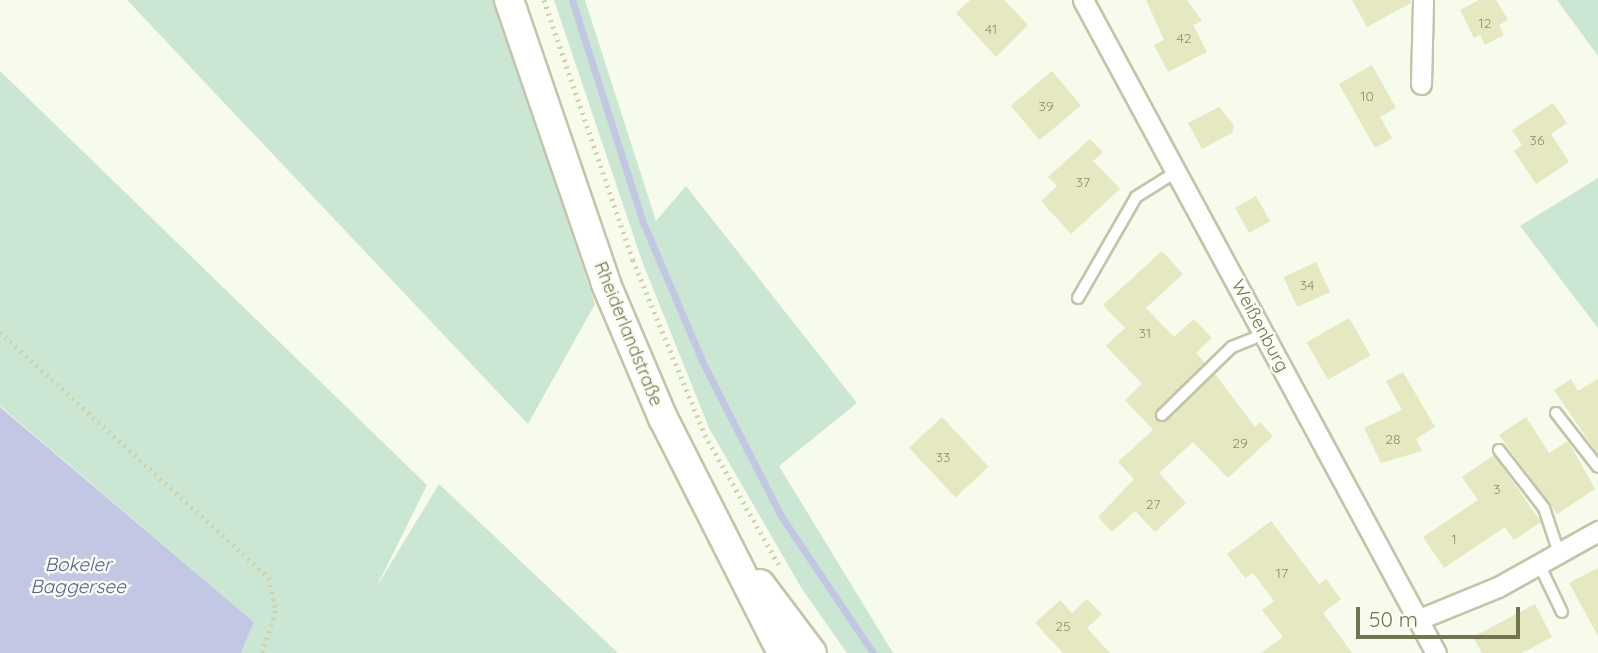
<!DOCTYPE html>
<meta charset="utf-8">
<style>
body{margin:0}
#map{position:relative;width:1598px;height:653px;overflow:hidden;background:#f6fbec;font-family:Quicksand,sans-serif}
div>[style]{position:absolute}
.green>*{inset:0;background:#cbe7d3}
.water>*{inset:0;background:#c2c7e3}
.stream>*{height:7px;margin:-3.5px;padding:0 3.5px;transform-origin:3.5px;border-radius:3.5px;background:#c2c7e3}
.building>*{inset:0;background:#e5e8c1;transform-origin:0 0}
.path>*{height:4.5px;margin-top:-2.25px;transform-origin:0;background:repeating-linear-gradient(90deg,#cfd2a9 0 2px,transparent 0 7px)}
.roads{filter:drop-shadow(2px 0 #c2c5aa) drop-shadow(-2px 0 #c2c5aa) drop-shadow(0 2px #c2c5aa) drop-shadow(0 -2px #c2c5aa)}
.service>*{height:10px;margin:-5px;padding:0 5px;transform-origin:5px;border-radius:5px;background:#fff}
.minor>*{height:19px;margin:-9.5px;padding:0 9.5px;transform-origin:9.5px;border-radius:9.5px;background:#fff}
.secondary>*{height:28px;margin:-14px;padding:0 14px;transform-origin:14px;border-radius:14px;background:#fff}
span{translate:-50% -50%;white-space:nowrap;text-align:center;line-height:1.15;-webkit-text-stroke:5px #fafdf2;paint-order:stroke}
.number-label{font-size:14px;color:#8f916d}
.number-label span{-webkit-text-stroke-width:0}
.street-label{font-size:18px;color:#727451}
.water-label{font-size:19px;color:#576198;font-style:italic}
.scale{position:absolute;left:1356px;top:607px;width:164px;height:32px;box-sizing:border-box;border:4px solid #727451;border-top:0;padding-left:9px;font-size:21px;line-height:24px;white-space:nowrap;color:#727451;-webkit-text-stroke:5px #fafdf2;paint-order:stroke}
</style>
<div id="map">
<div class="green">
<div style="clip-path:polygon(127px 0,494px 0,595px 304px,528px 424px)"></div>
<div style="clip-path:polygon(554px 0,585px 0,656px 221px,686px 186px,857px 403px,779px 466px,893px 653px,847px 653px,802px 589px,709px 428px,642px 261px)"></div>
<div style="clip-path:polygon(1557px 0,1598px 0,1598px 56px)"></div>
<div style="clip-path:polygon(0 71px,427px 485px,376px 588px,439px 484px,618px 653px,241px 653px,254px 622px,0 406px)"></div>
<div style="clip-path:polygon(1598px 178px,1598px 328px,1520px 226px)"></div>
</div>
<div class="water">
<div style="clip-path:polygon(0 407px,254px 622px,241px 653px,0 653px)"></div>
</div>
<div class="stream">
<div style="left:572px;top:0;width:231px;rotate:72.3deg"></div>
<div style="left:642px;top:220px;width:153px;rotate:66.9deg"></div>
<div style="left:702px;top:361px;width:174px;rotate:63deg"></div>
<div style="left:781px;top:516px;width:165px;rotate:56.1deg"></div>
</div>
<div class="building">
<div style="clip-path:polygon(970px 0,1004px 0,1028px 25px,996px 57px,956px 13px)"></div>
<div style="clip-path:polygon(1146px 0,1187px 0,1202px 21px,1193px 25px,1207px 52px,1168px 72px,1154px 45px,1164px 40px)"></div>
<div style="clip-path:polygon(1352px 0,1411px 0,1411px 3px,1367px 27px)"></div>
<div style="clip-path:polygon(1479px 0,1496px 0,1508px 20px,1499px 25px,1504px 35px,1485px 45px,1480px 35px,1474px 38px,1460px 10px)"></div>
<div style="clip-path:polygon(1372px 65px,1396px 108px,1380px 117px,1392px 138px,1375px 148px,1339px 84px)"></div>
<div style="left:1052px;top:71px;width:45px;height:54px;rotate:50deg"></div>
<div style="clip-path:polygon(1553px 103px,1567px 123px,1551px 134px,1569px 162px,1536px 184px,1514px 151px,1522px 145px,1512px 130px)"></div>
<div style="clip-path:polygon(1219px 107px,1234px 125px,1232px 133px,1202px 149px,1188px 123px)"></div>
<div style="clip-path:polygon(1090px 139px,1103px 152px,1093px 161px,1120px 189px,1071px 234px,1041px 201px,1057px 186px,1048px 177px)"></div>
<div style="left:1256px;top:196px;width:29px;height:24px;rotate:61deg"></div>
<div style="clip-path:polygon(1162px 251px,1183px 274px,1146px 308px,1174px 337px,1194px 319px,1212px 338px,1196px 353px,1205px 363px,1157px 410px,1156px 420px,1167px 420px,1215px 374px,1255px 427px,1260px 422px,1273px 436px,1228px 478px,1193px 442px,1159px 473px,1186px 503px,1155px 532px,1135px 511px,1112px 532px,1098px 517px,1134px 479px,1118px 462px,1153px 430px,1125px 400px,1142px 384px,1106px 346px,1125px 328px,1103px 305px)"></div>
<div style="left:1316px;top:262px;width:33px;height:36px;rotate:65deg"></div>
<div style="left:1349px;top:318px;width:43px;height:49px;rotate:60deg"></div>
<div style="clip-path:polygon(1403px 372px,1435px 427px,1416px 439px,1422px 451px,1381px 463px,1364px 428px,1402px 410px,1386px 381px)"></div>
<div style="clip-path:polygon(1571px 379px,1578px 391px,1598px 379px,1598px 455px,1554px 390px)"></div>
<div style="left:942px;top:417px;width:68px;height:45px;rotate:47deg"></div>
<div style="clip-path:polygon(1526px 417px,1549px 453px,1568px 441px,1595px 489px,1557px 514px,1499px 435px)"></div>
<div style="clip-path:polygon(1494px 455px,1541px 522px,1514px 540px,1505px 527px,1444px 568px,1423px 537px,1478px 500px,1462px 477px)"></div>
<div style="clip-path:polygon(1271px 521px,1319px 584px,1326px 579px,1341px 599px,1323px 613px,1352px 653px,1261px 653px,1283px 637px,1262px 610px,1274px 601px,1253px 573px,1245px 578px,1227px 554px)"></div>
<div style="clip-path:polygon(1598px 568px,1598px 636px,1569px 583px)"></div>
<div style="clip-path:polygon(1087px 599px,1102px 614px,1087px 628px,1110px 653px,1063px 653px,1035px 623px,1060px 600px,1072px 613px)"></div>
<div style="clip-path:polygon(1535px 604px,1552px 637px,1522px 653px,1482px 653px,1473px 637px)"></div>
</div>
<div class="path">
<div style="left:544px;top:0;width:275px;rotate:71.1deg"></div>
<div style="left:633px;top:260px;width:189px;rotate:67.6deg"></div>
<div style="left:705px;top:435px;width:153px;rotate:60.3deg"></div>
<div style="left:0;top:332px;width:365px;rotate:42.4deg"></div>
<div style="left:269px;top:578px;width:34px;rotate:78deg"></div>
<div style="left:276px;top:611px;width:44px;rotate:108.4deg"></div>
</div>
<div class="roads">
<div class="service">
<div style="left:1078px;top:298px;width:116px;rotate:-60.1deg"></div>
<div style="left:1136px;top:197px;width:47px;rotate:-32deg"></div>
<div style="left:1556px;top:413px;width:68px;rotate:52.1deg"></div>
<div style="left:1162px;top:415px;width:98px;rotate:-44.2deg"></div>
<div style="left:1232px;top:347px;width:35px;rotate:-22deg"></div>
<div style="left:1499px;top:450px;width:73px;rotate:52.2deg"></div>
<div style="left:1544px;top:508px;width:47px;rotate:71.6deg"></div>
<div style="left:1539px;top:564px;width:53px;rotate:64.4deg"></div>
</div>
<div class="minor">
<div style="left:1083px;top:0;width:742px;rotate:61.61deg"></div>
<div style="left:1421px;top:84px;width:84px;rotate:-88.6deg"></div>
<div style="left:1417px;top:620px;width:87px;rotate:-22.2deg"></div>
<div style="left:1498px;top:587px;width:115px;rotate:-29.2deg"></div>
</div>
<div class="secondary">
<div style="left:509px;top:0;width:300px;rotate:71.1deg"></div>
<div style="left:606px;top:284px;width:146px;rotate:67deg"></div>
<div style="left:663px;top:418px;width:263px;rotate:63.1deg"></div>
<div style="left:760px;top:584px;width:86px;rotate:53deg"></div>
</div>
</div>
<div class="number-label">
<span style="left:1485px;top:23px">12</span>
<span style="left:991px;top:29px">41</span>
<span style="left:1184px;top:38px">42</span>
<span style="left:1367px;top:96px">10</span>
<span style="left:1046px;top:106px">39</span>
<span style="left:1537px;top:140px">36</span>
<span style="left:1083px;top:182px">37</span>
<span style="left:1307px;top:285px">34</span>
<span style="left:1145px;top:333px">31</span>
<span style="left:1393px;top:439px">28</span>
<span style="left:1240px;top:443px">29</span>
<span style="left:943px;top:457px">33</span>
<span style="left:1497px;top:489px">3</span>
<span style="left:1153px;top:504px">27</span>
<span style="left:1454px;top:539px">1</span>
<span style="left:1282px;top:573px">17</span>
<span style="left:1063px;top:626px">25</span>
</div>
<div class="street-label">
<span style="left:1260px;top:326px;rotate:62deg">Weißenburg</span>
<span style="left:628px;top:334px;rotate:68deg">Rheiderlandstraße</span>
</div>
<div class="water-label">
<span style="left:78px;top:576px">Bokeler<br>Baggersee</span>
</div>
<div class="scale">50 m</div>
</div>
